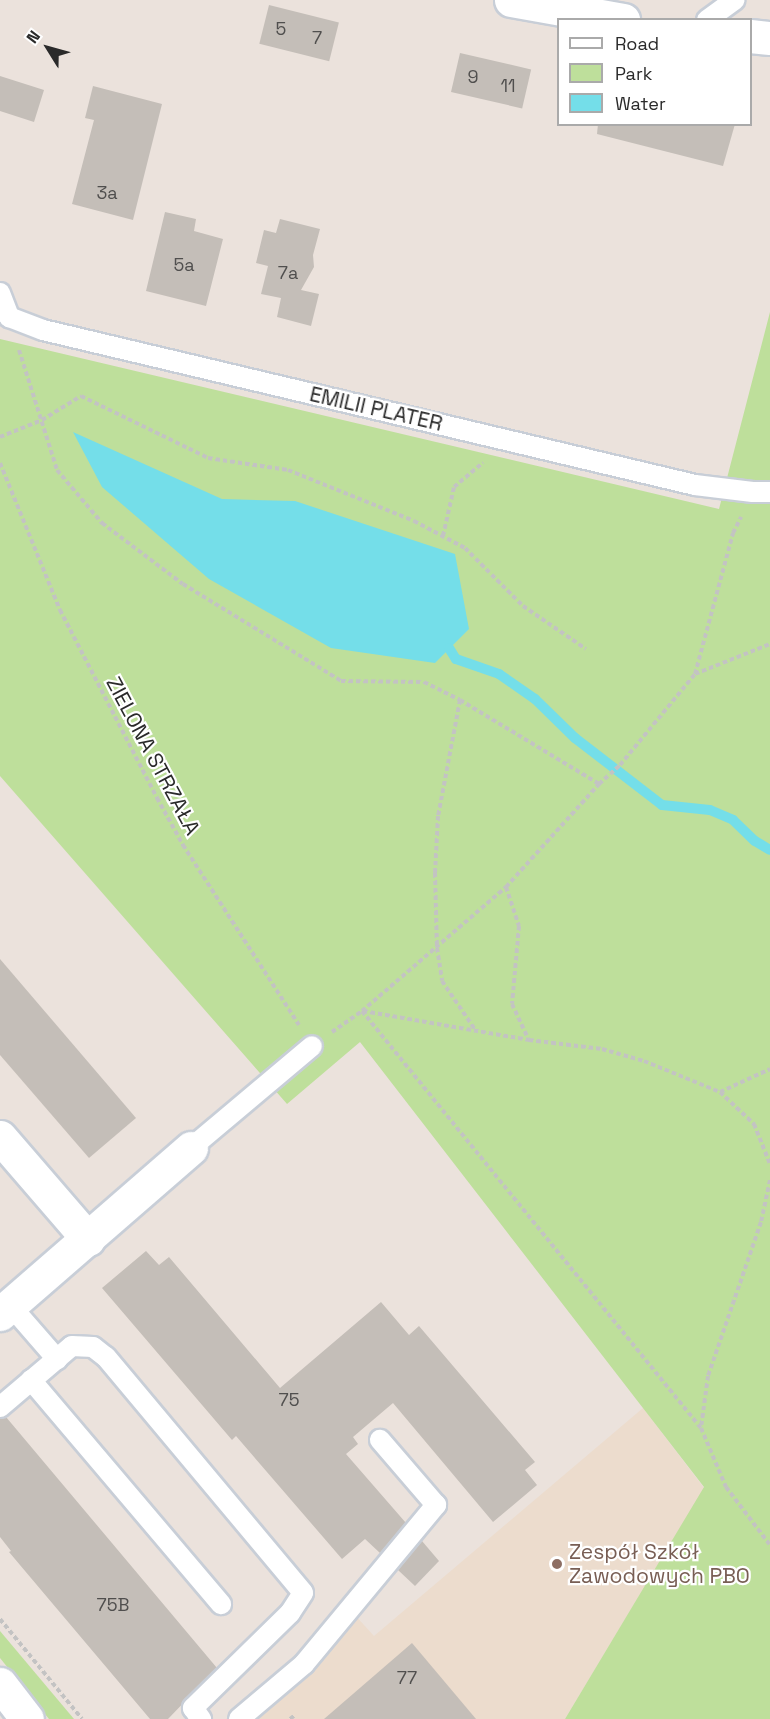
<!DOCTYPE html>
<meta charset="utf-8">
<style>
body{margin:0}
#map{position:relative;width:770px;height:1719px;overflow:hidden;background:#ebe2dc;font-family:"Space Grotesk",sans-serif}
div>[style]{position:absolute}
.education>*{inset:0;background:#ecdccd}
.green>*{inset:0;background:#bedf9b}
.water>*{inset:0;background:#74dee9}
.stream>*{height:10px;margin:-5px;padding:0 5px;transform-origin:5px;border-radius:5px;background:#74dee9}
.building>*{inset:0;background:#c4beb8;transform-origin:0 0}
.path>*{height:4px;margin-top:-2px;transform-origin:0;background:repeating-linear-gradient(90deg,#c3c3c3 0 4.5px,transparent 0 7.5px)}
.roads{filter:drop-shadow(2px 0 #c8ced7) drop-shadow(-2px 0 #c8ced7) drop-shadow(0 2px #c8ced7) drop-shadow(0 -2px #c8ced7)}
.service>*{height:20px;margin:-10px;padding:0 10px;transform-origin:10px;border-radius:10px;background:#fff}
.minor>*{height:33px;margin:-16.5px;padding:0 16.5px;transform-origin:16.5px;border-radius:16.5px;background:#fff}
.secondary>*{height:33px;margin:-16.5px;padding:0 16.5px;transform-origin:16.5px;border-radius:16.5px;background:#fff}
.dots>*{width:16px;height:16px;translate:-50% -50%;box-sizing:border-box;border:3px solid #fff;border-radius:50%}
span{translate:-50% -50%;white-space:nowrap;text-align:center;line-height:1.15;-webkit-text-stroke:4.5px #fff;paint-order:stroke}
.number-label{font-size:18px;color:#504f4e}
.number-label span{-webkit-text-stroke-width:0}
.street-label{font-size:21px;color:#2a2a2a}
.education-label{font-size:21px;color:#785e54}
.left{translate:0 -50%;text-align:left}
.legend{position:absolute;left:557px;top:18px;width:195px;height:108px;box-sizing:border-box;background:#fff;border:2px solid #aaa;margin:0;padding:8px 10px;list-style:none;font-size:18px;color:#2a2a2a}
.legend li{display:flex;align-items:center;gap:12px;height:30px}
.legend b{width:30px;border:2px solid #aaa}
.north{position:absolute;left:18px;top:18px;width:60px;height:60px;-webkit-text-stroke:4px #fff;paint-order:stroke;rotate:307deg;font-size:16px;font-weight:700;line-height:24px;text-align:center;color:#2a2a2a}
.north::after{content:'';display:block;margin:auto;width:21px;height:27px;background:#2a2a2a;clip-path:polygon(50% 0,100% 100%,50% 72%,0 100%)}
</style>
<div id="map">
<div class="education">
<div style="clip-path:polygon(643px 1408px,704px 1488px,565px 1719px,226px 1719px,353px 1613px,374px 1636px)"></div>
</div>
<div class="green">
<div style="clip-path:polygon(770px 312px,770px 1719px,565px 1719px,704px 1487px,360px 1042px,287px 1104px,0 776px,0 339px,719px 509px)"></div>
<div style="clip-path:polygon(0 1631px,74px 1719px,49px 1719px,0 1658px)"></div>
</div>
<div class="water">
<div style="clip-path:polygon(73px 432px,222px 499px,295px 501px,455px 554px,469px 629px,435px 663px,331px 648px,209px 579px,102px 487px)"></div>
</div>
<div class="stream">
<div style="left:449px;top:648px;width:13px;rotate:58deg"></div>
<div style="left:456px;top:659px;width:46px;rotate:19.2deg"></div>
<div style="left:499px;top:674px;width:44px;rotate:34.8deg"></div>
<div style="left:535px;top:699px;width:56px;rotate:44.3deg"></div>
<div style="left:575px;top:738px;width:110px;rotate:37.6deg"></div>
<div style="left:662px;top:805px;width:48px;rotate:5.9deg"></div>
<div style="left:710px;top:810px;width:25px;rotate:23deg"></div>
<div style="left:733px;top:820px;width:30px;rotate:44deg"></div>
<div style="left:755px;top:841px;width:17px;rotate:31deg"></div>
</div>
<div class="building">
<div style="left:269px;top:5px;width:72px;height:40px;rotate:14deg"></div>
<div style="left:460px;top:53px;width:73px;height:40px;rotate:13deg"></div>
<div style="clip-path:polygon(0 76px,44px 90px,34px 122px,0 111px)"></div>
<div style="clip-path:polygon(93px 86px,162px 104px,133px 220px,72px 204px,94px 120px,85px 118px)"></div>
<div style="clip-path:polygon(598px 124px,735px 124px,723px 166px,597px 134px)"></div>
<div style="clip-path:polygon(165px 212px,196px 219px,194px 231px,223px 239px,206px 306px,146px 291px)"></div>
<div style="clip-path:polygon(280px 219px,320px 229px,313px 255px,314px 267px,301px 290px,319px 294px,311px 326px,277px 317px,281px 298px,261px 294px,268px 266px,256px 263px,264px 230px,276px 233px)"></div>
<div style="clip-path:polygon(0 959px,136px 1118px,89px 1158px,0 1055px)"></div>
<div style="clip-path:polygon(146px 1251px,159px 1265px,169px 1257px,280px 1388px,381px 1302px,409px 1335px,419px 1326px,535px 1462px,525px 1470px,537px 1485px,493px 1522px,393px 1403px,353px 1437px,358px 1444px,346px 1454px,406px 1523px,380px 1553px,365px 1539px,342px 1559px,236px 1436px,232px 1440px,102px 1288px)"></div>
<div style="clip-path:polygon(6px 1417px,217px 1668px,168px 1719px,150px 1719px,9px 1552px,11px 1551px,0 1537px,0 1419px)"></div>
<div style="clip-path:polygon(422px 1541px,439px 1561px,415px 1586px,398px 1570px)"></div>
<div style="clip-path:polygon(412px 1643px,476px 1719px,324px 1719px)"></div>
</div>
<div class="path">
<div style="left:19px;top:350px;width:126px;rotate:72.4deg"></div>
<div style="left:57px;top:470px;width:70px;rotate:49.7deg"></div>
<div style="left:102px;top:523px;width:101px;rotate:37deg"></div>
<div style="left:183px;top:584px;width:185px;rotate:31.5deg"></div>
<div style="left:341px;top:681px;width:83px;rotate:0.7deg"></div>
<div style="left:424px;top:682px;width:40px;rotate:26.6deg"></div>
<div style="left:460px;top:700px;width:162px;rotate:31.1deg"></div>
<div style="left:0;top:437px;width:45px;rotate:-22deg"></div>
<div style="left:42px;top:420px;width:46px;rotate:-31.6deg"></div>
<div style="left:81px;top:396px;width:141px;rotate:26deg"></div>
<div style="left:208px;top:458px;width:81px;rotate:8.5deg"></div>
<div style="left:288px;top:470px;width:136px;rotate:22deg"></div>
<div style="left:414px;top:521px;width:58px;rotate:27.9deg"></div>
<div style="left:465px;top:548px;width:82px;rotate:45deg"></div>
<div style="left:523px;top:606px;width:76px;rotate:34.3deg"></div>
<div style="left:0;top:463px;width:159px;rotate:67.8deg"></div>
<div style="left:60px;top:610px;width:212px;rotate:62.7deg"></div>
<div style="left:157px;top:798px;width:54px;rotate:61deg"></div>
<div style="left:183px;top:845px;width:214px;rotate:57.2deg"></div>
<div style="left:443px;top:536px;width:50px;rotate:-77.3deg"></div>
<div style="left:454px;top:487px;width:38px;rotate:-40deg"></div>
<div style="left:695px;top:674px;width:146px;rotate:-74.9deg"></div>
<div style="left:733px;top:533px;width:18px;rotate:-63deg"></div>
<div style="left:460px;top:700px;width:118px;rotate:100.7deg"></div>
<div style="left:438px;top:816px;width:57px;rotate:93deg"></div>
<div style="left:435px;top:873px;width:75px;rotate:88.5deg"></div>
<div style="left:437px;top:948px;width:33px;rotate:81deg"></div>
<div style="left:442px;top:981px;width:60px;rotate:55.8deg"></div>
<div style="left:506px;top:887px;width:41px;rotate:71.6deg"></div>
<div style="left:519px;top:926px;width:78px;rotate:95.1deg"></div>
<div style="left:512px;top:1004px;width:38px;rotate:65deg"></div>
<div style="left:362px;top:1011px;width:537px;rotate:50.89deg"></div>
<div style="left:363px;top:1011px;width:169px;rotate:9.9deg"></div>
<div style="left:529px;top:1040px;width:74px;rotate:7deg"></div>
<div style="left:602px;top:1049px;width:44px;rotate:15.9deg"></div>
<div style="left:644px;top:1061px;width:82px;rotate:22.2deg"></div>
<div style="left:720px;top:1092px;width:47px;rotate:43.3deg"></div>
<div style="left:754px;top:1124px;width:43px;rotate:68.2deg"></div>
<div style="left:332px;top:1032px;width:37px;rotate:-35deg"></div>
<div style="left:362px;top:1011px;width:190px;rotate:-40.7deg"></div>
<div style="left:506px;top:887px;width:139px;rotate:-47.9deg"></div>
<div style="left:599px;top:784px;width:28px;rotate:-42deg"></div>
<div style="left:620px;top:765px;width:118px;rotate:-50.5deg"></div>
<div style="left:695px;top:674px;width:81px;rotate:-21.8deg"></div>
<div style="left:720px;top:1092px;width:55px;rotate:-24.7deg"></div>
<div style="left:770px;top:1180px;width:43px;rotate:102.1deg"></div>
<div style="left:761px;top:1222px;width:163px;rotate:109deg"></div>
<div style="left:708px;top:1376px;width:52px;rotate:97.7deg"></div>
<div style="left:701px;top:1428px;width:64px;rotate:67deg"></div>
<div style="left:726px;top:1487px;width:73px;rotate:52.8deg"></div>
<div style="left:0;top:1619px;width:129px;rotate:50.6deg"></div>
<div style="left:290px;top:1719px;width:6px;rotate:-39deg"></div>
</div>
<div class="roads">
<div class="service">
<div style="left:707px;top:20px;width:34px;rotate:-36deg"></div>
<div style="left:0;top:293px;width:26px;rotate:69deg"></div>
<div style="left:9px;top:317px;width:36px;rotate:21deg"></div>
<div style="left:43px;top:330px;width:670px;rotate:13.37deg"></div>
<div style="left:695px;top:485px;width:58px;rotate:6.9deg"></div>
<div style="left:753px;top:492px;width:17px"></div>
<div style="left:191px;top:1148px;width:158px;rotate:-40.1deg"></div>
<div style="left:10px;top:1305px;width:72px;rotate:49deg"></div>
<div style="left:31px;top:1380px;width:294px;rotate:49.7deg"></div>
<div style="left:0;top:1407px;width:94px;rotate:-40.3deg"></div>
<div style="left:72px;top:1346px;width:21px;rotate:3deg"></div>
<div style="left:93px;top:1347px;width:16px;rotate:38deg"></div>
<div style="left:106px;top:1357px;width:307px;rotate:50.1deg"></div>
<div style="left:303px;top:1593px;width:24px;rotate:123deg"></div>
<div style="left:290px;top:1613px;width:136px;rotate:135.6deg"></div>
<div style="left:193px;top:1708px;width:14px;rotate:54deg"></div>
<div style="left:239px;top:1719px;width:85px;rotate:-40.2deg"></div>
<div style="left:304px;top:1664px;width:207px;rotate:-50.3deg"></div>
<div style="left:436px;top:1505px;width:86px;rotate:-130.7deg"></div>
</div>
<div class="minor">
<div style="left:511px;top:0;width:114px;rotate:10.1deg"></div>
<div style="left:750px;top:36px;width:20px;rotate:6deg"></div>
<div style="left:0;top:1137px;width:135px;rotate:49.2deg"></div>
<div style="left:0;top:1314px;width:253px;rotate:-41deg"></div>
</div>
<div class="secondary">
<div style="left:0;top:1684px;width:44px;rotate:52.4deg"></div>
</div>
</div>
<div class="dots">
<div style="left:557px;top:1564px;background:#8d6e63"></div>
</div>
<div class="number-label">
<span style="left:281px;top:29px">5</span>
<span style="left:317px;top:38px">7</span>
<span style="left:473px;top:77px">9</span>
<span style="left:508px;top:86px">11</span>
<span style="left:107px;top:193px">3a</span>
<span style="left:184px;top:265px">5a</span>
<span style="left:288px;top:273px">7a</span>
<span style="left:289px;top:1400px">75</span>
<span style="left:113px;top:1605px">75B</span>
<span style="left:407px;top:1678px">77</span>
</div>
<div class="street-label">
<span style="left:376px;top:409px;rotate:13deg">EMILII PLATER</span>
<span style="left:153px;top:756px;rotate:62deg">ZIELONA STRZAŁA</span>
</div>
<div class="education-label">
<span class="left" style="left:569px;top:1564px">Zespół Szkół<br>Zawodowych PBO</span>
</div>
<ul class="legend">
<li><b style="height:8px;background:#fff"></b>Road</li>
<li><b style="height:16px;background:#bedf9b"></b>Park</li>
<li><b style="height:16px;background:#74dee9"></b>Water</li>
</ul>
<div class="north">N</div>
</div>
